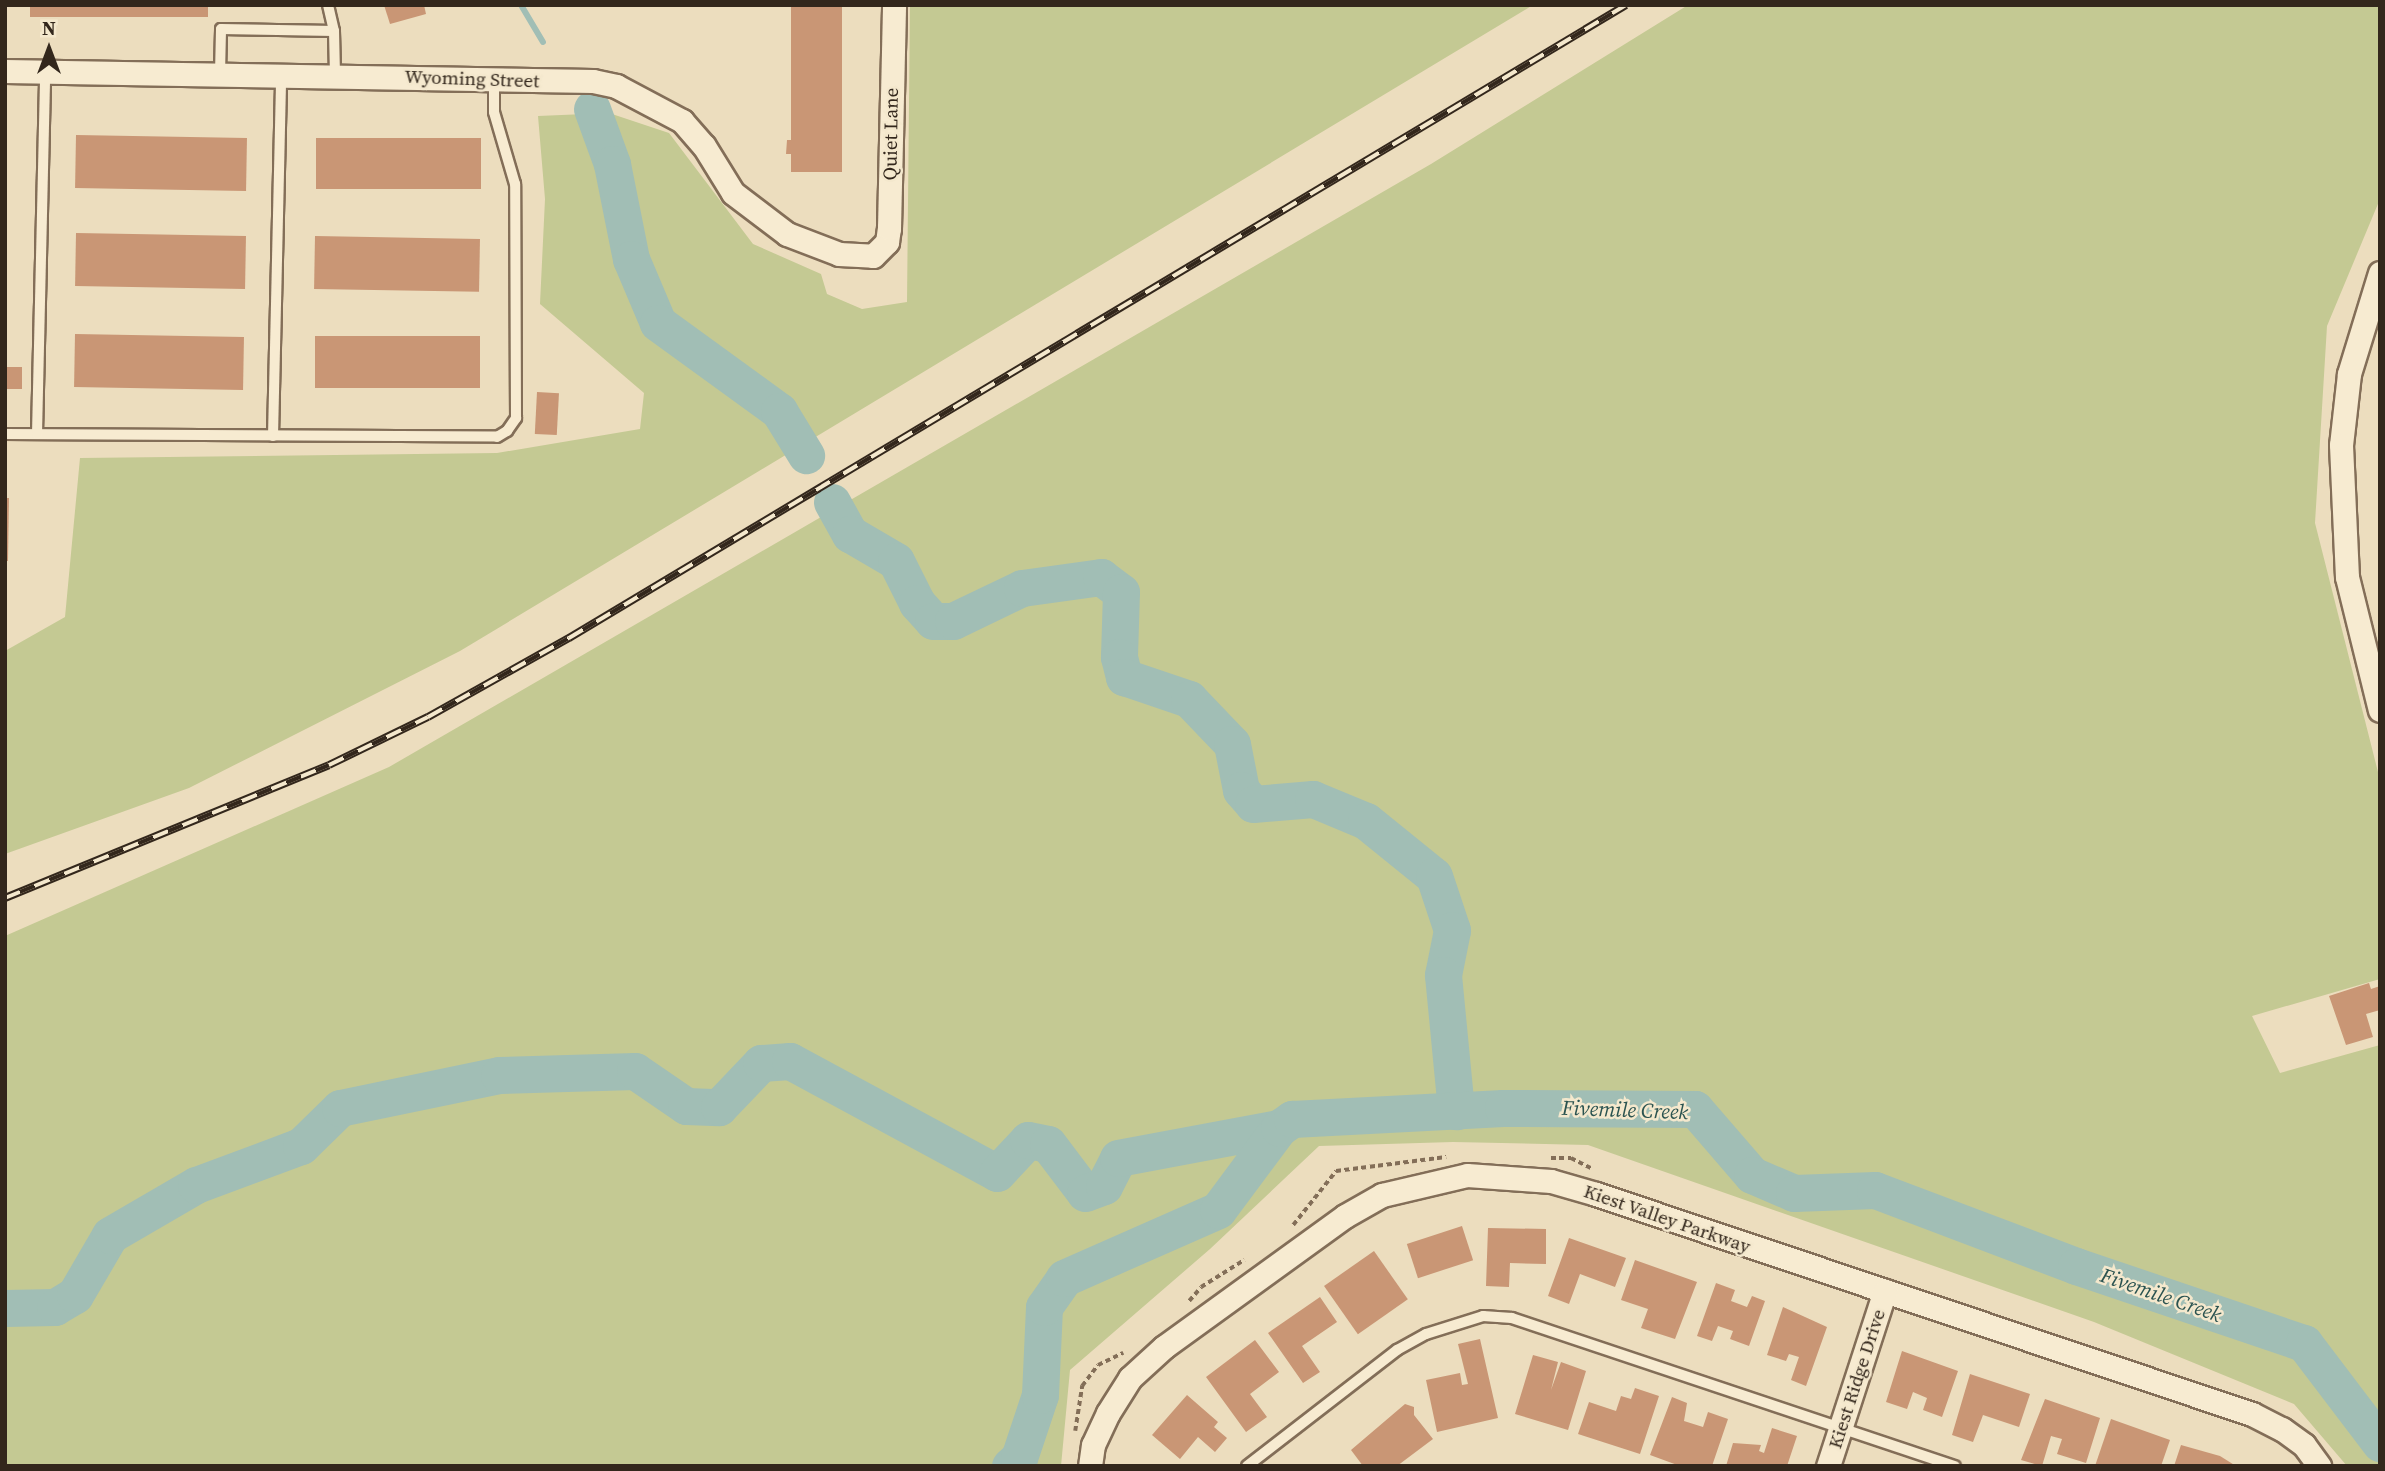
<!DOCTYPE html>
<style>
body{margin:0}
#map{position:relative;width:2385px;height:1471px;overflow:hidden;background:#ecddbe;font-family:"Source Serif 4",serif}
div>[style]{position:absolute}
.green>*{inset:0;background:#c4c993}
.stream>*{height:6px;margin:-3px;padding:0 3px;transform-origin:3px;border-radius:3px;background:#a1beb5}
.river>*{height:37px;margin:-18.5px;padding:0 18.5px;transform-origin:18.5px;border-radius:18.5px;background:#a1beb5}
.building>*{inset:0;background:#c99675;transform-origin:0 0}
.path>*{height:3.5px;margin-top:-1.75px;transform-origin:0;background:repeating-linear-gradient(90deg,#836e58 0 5px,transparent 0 8.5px)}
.roads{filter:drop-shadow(2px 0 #836e58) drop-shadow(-2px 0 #836e58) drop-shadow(0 2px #836e58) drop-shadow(0 -2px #836e58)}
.service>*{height:10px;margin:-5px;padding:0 5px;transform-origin:5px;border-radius:5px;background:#f7ebd1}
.minor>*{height:23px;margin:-11.5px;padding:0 11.5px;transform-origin:11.5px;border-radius:11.5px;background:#f7ebd1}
.rail>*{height:8px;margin-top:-4px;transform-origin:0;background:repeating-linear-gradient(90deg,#f4e8cd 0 16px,#33271c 0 32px);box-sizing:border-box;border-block:2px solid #33271c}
span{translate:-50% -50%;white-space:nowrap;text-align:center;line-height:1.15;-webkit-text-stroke:5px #f4e8cd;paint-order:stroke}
.street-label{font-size:19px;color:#33271c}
.water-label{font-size:21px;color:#2b5350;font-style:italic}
.frame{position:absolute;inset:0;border:7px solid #33271c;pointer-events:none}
.north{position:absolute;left:14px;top:14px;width:70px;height:70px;-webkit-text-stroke:5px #f4e8cd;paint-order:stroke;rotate:0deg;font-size:19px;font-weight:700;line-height:28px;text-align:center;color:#33271c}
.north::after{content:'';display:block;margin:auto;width:24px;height:32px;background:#33271c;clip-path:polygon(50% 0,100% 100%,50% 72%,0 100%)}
</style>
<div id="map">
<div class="green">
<div style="clip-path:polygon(910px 5px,1533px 5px,460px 651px,189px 788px,5px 854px,5px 651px,65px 617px,80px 458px,497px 453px,640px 429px,644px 393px,540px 304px,545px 199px,538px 116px,609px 113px,669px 133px,753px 244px,821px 274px,827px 294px,862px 309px,907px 302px)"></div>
<div style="clip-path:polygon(1688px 5px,2380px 5px,2380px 199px,2327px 326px,2315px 523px,2380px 780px,2380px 979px,2252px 1016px,2280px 1073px,2380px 1045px,2380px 1466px,2347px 1466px,2294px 1404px,2094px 1322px,1588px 1145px,1453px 1142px,1319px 1146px,1210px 1249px,1070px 1370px,1061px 1466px,5px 1466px,5px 936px,389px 767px,1431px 164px)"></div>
</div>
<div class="stream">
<div style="left:521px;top:5px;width:43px;rotate:59.3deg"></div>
</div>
<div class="river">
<div style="left:592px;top:109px;width:59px;rotate:70deg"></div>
<div style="left:612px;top:164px;width:97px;rotate:78.7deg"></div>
<div style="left:631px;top:259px;width:69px;rotate:67.1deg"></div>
<div style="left:658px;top:323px;width:150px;rotate:36deg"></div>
<div style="left:779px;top:411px;width:52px;rotate:58.5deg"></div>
<div style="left:832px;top:502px;width:37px;rotate:61deg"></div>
<div style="left:850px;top:534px;width:53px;rotate:30.4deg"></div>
<div style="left:896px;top:561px;width:47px;rotate:63.4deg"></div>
<div style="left:917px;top:603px;width:24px;rotate:48deg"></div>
<div style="left:933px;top:621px;width:20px"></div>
<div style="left:953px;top:621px;width:76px;rotate:-25.6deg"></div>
<div style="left:1022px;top:588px;width:80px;rotate:-7.9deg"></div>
<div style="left:1101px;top:577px;width:25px;rotate:37deg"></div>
<div style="left:1121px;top:592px;width:65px;rotate:91.8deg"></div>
<div style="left:1119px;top:657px;width:21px;rotate:76deg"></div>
<div style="left:1124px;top:677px;width:69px;rotate:18.7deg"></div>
<div style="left:1189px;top:699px;width:62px;rotate:46.3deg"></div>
<div style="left:1232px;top:744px;width:47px;rotate:78.9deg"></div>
<div style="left:1241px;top:790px;width:18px;rotate:49deg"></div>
<div style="left:1253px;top:804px;width:60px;rotate:-4.8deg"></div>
<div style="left:1313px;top:799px;width:57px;rotate:22.5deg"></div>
<div style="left:1366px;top:821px;width:87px;rotate:39deg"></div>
<div style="left:1434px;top:876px;width:57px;rotate:71.6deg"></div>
<div style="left:1452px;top:930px;width:46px;rotate:101.3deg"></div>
<div style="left:1443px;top:975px;width:137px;rotate:84.5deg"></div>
<div style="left:5px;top:1308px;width:50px;rotate:-1.1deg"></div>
<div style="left:55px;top:1307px;width:23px;rotate:-31deg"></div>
<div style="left:75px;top:1295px;width:69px;rotate:-59.7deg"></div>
<div style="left:110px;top:1235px;width:99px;rotate:-30.2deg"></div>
<div style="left:196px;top:1185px;width:112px;rotate:-20.4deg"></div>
<div style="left:301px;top:1146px;width:54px;rotate:-44.3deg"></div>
<div style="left:340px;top:1108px;width:162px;rotate:-11.7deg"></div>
<div style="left:499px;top:1075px;width:136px;rotate:-1.7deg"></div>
<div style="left:635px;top:1071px;width:62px;rotate:34.5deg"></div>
<div style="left:686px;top:1106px;width:33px;rotate:2deg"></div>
<div style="left:719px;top:1107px;width:61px;rotate:-46.3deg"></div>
<div style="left:761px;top:1063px;width:29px;rotate:-4deg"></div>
<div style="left:790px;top:1061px;width:235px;rotate:28.4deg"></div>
<div style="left:997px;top:1173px;width:45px;rotate:-46.8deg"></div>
<div style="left:1028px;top:1140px;width:20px;rotate:11deg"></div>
<div style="left:1048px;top:1144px;width:61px;rotate:52.9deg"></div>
<div style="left:1085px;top:1193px;width:20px;rotate:-20deg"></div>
<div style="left:1104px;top:1186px;width:31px;rotate:-63deg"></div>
<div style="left:1118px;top:1158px;width:164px;rotate:-10.6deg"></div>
<div style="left:1010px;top:1466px;width:12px;rotate:-42deg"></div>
<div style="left:1019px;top:1458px;width:66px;rotate:-71.6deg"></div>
<div style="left:1040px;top:1395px;width:88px;rotate:-87.4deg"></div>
<div style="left:1044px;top:1307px;width:35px;rotate:-55deg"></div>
<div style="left:1064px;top:1278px;width:168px;rotate:-23.8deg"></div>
<div style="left:1218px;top:1210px;width:102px;rotate:-53.4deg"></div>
<div style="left:1279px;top:1128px;width:16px;rotate:-35deg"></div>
<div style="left:1292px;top:1119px;width:211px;rotate:-3deg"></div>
<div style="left:1503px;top:1108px;width:192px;rotate:0.3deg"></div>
<div style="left:1695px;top:1109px;width:87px;rotate:49.2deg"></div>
<div style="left:1752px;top:1175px;width:46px;rotate:23.2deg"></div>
<div style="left:1794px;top:1193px;width:81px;rotate:-2.1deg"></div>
<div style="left:1875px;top:1190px;width:215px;rotate:20.7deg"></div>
<div style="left:2076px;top:1266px;width:241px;rotate:18.7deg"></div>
<div style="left:2304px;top:1343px;width:126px;rotate:52.8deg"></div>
</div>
<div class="building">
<div style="left:30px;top:5px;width:178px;height:12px"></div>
<div style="clip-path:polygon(384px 5px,424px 5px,426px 14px,390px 24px)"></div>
<div style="clip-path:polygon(791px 5px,842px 5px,842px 172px,791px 172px,791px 154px,786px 154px,787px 140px,791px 140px)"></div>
<div style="left:76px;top:135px;width:171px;height:53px;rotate:1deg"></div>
<div style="left:316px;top:138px;width:165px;height:51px"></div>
<div style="left:76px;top:233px;width:170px;height:53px;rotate:1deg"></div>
<div style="left:315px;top:236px;width:165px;height:53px;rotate:1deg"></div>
<div style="left:75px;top:334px;width:169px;height:53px;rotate:1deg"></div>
<div style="left:315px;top:336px;width:165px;height:52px"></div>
<div style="left:5px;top:367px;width:17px;height:22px"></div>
<div style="left:537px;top:392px;width:22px;height:42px;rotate:3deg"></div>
<div style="clip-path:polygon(5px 498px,9px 498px,8px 561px,5px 561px)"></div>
<div style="clip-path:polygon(2369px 983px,2371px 989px,2380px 986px,2380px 1010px,2366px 1014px,2373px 1037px,2346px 1045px,2329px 996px)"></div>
<div style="left:1462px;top:1226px;width:36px;height:58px;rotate:72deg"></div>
<div style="clip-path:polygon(1488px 1228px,1546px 1229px,1546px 1264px,1510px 1263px,1509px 1287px,1486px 1286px)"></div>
<div style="clip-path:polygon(1569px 1238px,1626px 1258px,1615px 1287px,1580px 1274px,1569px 1304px,1548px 1296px)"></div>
<div style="left:1374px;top:1251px;width:59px;height:61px;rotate:55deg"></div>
<div style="clip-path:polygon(1635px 1260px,1697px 1282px,1675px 1339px,1641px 1328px,1648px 1309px,1621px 1300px)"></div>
<div style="clip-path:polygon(1716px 1283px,1735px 1290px,1731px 1301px,1747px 1307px,1752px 1296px,1765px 1301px,1749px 1346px,1730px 1339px,1733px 1331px,1718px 1326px,1712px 1341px,1697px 1336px)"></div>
<div style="clip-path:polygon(1320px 1297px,1337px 1322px,1302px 1346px,1320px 1372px,1303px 1383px,1268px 1333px)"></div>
<div style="clip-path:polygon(1783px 1307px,1827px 1327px,1806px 1386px,1791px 1380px,1799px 1357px,1789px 1354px,1786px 1361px,1767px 1355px)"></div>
<div style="clip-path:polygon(1480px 1339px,1498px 1418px,1437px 1432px,1426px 1380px,1460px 1373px,1462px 1385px,1468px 1384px,1458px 1344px)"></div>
<div style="clip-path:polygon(1255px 1340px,1279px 1372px,1250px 1394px,1267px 1417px,1246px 1432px,1206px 1377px)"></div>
<div style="clip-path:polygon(1902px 1351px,1958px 1371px,1942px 1417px,1923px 1410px,1927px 1398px,1913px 1392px,1907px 1409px,1886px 1402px)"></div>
<div style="clip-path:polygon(1533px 1355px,1558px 1362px,1551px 1390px,1561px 1362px,1586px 1371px,1568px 1430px,1515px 1414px)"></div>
<div style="clip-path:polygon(1970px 1374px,2030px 1394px,2019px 1427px,1983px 1415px,1973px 1442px,1952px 1435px)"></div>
<div style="clip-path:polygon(1635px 1388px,1659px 1396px,1640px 1454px,1578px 1434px,1589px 1402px,1616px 1411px,1621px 1396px,1631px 1399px)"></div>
<div style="clip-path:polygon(1187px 1395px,1218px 1422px,1214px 1427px,1227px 1438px,1215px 1452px,1198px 1437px,1180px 1459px,1152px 1435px)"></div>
<div style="clip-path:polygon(1672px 1397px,1687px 1403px,1684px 1421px,1703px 1427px,1708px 1412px,1728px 1419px,1712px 1466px,1680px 1466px,1650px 1455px)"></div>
<div style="clip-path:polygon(2045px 1399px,2100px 1418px,2086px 1463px,2057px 1454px,2062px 1439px,2051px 1436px,2042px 1466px,2021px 1460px)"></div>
<div style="clip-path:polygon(1405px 1404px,1414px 1407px,1414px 1415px,1433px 1439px,1397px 1466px,1363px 1466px,1351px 1450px)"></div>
<div style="clip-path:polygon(2111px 1419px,2170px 1440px,2161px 1466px,2095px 1466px)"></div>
<div style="clip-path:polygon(1772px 1428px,1797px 1436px,1787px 1466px,1726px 1466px,1733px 1443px,1761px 1445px,1759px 1451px,1764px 1453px)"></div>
<div style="clip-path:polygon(2181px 1445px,2220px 1456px,2236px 1466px,2174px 1466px)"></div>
</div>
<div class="path">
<div style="left:1551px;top:1158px;width:20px"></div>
<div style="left:1571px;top:1158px;width:25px;rotate:27deg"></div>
<div style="left:1293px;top:1225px;width:69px;rotate:-51.5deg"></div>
<div style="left:1336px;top:1171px;width:111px;rotate:-7.3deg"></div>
<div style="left:1189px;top:1301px;width:18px;rotate:-49deg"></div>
<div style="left:1201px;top:1287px;width:51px;rotate:-32.1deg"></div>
<div style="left:1075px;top:1431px;width:46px;rotate:-81.2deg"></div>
<div style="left:1082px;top:1386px;width:26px;rotate:-53deg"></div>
<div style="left:1098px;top:1365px;width:28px;rotate:-26deg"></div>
</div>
<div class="roads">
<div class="service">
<div style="left:328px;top:5px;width:27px;rotate:77deg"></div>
<div style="left:220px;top:74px;width:45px;rotate:-88.7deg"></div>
<div style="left:221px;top:29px;width:113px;rotate:1deg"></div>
<div style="left:334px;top:31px;width:45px;rotate:88.7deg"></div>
<div style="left:5px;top:434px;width:492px;rotate:0.3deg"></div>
<div style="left:497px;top:437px;width:12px;rotate:-31deg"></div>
<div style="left:507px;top:431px;width:16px;rotate:-55deg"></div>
<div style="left:516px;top:418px;width:234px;rotate:-90.2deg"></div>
<div style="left:515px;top:184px;width:75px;rotate:-106.3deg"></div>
<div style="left:494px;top:112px;width:32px;rotate:-90deg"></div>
<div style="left:37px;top:434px;width:362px;rotate:-88.7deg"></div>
<div style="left:273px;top:436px;width:361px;rotate:-88.7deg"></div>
<div style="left:1247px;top:1466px;width:190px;rotate:-37.7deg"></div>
<div style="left:1397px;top:1350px;width:33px;rotate:-29deg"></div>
<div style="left:1426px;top:1334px;width:60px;rotate:-17.5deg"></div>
<div style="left:1483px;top:1316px;width:29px;rotate:4deg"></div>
<div style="left:1512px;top:1318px;width:467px;rotate:18.5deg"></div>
</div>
<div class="minor">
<div style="left:5px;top:71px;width:588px;rotate:0.97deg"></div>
<div style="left:593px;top:81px;width:24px;rotate:12deg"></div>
<div style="left:616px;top:86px;width:75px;rotate:27.9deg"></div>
<div style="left:682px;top:121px;width:33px;rotate:49deg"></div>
<div style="left:704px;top:146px;width:55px;rotate:58.3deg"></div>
<div style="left:733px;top:193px;width:68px;rotate:37.2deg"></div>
<div style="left:787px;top:234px;width:56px;rotate:21deg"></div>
<div style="left:839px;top:254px;width:34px;rotate:3deg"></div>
<div style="left:873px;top:256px;width:20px;rotate:-45deg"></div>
<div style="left:887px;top:242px;width:14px;rotate:-82deg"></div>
<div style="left:889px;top:228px;width:223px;rotate:-88.7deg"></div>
<div style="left:2380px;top:273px;width:106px;rotate:107.1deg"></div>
<div style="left:2349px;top:374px;width:71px;rotate:96.4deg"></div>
<div style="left:2341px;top:445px;width:132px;rotate:87.4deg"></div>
<div style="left:2347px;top:577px;width:137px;rotate:76.1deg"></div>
<div style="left:1090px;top:1466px;width:21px;rotate:-82deg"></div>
<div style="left:1093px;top:1445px;width:35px;rotate:-65deg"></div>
<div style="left:1108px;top:1413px;width:41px;rotate:-57.8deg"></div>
<div style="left:1130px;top:1378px;width:46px;rotate:-42.4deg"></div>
<div style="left:1164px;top:1347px;width:223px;rotate:-35.9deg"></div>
<div style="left:1345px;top:1216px;width:43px;rotate:-29.6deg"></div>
<div style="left:1382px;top:1195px;width:87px;rotate:-13.2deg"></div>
<div style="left:1467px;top:1175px;width:84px;rotate:4.1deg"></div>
<div style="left:1551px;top:1181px;width:47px;rotate:16.1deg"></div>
<div style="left:1596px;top:1194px;width:692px;rotate:18.54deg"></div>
<div style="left:2252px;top:1414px;width:34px;rotate:27deg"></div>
<div style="left:2282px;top:1429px;width:27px;rotate:36deg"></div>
<div style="left:2304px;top:1445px;width:26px;rotate:54deg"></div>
<div style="left:1828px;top:1466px;width:184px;rotate:-72deg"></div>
</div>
</div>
<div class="rail">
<div style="left:5px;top:898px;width:350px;rotate:-22.3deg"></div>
<div style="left:329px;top:765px;width:110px;rotate:-25.9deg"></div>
<div style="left:428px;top:717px;width:162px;rotate:-29.3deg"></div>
<div style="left:569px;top:638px;width:1232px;rotate:-30.92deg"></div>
</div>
<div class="street-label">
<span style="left:472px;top:79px;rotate:2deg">Wyoming Street</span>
<span style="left:891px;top:134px;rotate:-89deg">Quiet Lane</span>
<span style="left:1667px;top:1219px;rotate:19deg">Kiest Valley Parkway</span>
<span style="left:1857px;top:1379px;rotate:-72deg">Kiest Ridge Drive</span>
</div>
<div class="water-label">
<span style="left:1625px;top:1110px;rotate:2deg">Fivemile Creek</span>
<span style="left:2161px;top:1295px;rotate:19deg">Fivemile Creek</span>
</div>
<div class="frame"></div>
<div class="north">N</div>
</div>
